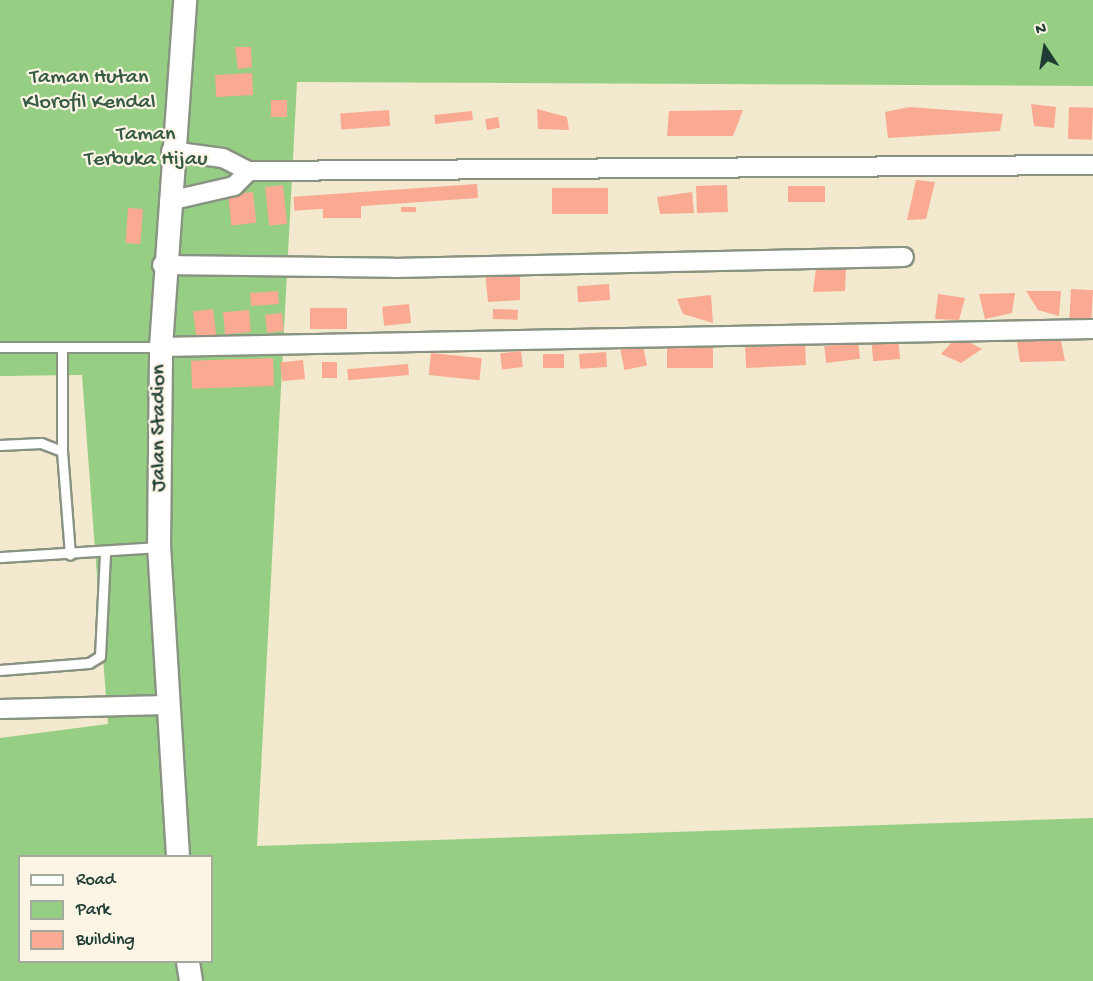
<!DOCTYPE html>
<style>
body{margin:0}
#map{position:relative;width:1093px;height:981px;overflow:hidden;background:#f2e9cf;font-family:"Gochi Hand",sans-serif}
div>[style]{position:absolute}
.green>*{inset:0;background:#96cf83}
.building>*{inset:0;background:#faa992;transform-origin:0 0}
.roads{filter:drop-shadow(2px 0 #889382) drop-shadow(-2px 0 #889382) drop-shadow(0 2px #889382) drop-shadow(0 -2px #889382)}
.service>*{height:9px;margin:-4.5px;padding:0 4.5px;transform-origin:4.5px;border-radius:4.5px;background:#fff}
.minor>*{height:18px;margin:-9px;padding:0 9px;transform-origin:9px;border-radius:9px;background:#fff}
.tertiary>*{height:22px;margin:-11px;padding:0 11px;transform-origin:11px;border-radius:11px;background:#fff}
span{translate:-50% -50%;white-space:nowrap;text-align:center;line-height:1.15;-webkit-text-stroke:4.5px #fcf5e5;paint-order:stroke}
.park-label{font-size:22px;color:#375a44}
.street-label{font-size:22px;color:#1f3d34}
.legend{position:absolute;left:18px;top:855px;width:195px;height:108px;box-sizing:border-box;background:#fcf5e5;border:2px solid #a4ab9e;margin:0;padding:8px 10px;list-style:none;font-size:18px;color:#1f3d34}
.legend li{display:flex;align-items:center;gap:12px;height:30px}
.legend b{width:30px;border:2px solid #a4ab9e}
.north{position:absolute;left:1015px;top:18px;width:60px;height:60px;-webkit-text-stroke:4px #fcf5e5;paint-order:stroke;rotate:348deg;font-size:16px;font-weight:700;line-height:24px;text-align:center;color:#1f3d34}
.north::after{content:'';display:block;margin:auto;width:21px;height:27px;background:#1f3d34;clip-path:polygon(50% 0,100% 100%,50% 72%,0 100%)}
</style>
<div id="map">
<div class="green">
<div style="clip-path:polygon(evenodd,0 0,1093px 0,1093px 86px,297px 82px,257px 846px,1093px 818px,1093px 981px,0 981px,0 738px,108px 724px,82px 375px,0 376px,0 0,20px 856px,212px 856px,212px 962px,20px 962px,20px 856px)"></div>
</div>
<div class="building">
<div style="clip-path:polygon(235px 47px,251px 47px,252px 67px,238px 69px)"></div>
<div style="left:252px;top:73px;width:22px;height:37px;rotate:87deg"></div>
<div style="left:271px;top:100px;width:16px;height:17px"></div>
<div style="clip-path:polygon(1031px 104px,1056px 107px,1054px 128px,1034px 126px)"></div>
<div style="clip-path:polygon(909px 107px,1003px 114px,1000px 131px,888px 138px,885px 112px)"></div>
<div style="left:1069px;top:107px;width:24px;height:32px;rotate:2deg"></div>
<div style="clip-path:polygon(537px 109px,567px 117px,569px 130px,538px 129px)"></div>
<div style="left:389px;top:110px;width:16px;height:49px;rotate:86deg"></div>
<div style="clip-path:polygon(743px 110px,733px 136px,667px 136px,669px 111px)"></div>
<div style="left:472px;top:111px;width:9px;height:38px;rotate:84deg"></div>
<div style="left:498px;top:117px;width:11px;height:13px;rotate:80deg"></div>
<div style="clip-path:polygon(916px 180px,935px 182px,926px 219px,907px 220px)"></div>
<div style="left:477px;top:184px;width:14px;height:184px;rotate:86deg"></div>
<div style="left:283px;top:185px;width:39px;height:18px;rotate:84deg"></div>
<div style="left:727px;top:185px;width:27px;height:31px;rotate:88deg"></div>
<div style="left:788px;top:186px;width:37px;height:16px"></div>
<div style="left:552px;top:188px;width:56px;height:26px"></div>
<div style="left:253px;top:192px;width:31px;height:25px;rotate:84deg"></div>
<div style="clip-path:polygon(692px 192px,694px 213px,660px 214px,657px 197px)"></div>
<div style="left:323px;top:205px;width:38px;height:13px"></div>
<div style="left:401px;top:207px;width:15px;height:5px"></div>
<div style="left:128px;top:208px;width:15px;height:35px;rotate:4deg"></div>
<div style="clip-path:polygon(816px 268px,846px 268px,845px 291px,813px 292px)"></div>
<div style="clip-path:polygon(485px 271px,520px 271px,520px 300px,488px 302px)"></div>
<div style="left:609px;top:284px;width:16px;height:32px;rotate:86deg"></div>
<div style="left:1071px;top:289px;width:22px;height:31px;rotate:3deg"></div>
<div style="left:278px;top:291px;width:13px;height:28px;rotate:86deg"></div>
<div style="clip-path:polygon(1026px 291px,1061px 291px,1059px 316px,1038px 310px)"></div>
<div style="clip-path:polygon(1015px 293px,1012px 313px,985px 319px,979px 294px)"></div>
<div style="clip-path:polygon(938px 294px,965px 298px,959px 320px,935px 319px)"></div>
<div style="clip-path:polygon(711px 295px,713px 323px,683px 314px,677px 299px)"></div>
<div style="left:409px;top:304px;width:19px;height:27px;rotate:84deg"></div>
<div style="left:347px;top:308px;width:21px;height:37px;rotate:90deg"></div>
<div style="left:213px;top:309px;width:26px;height:20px;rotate:83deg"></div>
<div style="left:493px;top:309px;width:25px;height:10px;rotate:2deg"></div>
<div style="left:249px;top:310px;width:22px;height:26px;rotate:85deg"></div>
<div style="left:282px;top:313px;width:18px;height:17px;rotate:84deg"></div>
<div style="left:898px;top:335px;width:24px;height:27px;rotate:85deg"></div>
<div style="clip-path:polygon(1016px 335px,1060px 336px,1065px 361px,1020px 362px)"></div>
<div style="clip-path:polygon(955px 339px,971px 343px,982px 349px,961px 363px,941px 354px)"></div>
<div style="left:667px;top:342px;width:46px;height:26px"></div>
<div style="left:858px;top:342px;width:17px;height:34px;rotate:83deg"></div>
<div style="left:805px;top:344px;width:21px;height:60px;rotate:87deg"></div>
<div style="left:643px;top:345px;width:21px;height:23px;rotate:79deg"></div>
<div style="left:521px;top:351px;width:16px;height:21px;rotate:83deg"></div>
<div style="left:606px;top:352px;width:15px;height:27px;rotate:86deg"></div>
<div style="left:431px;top:353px;width:51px;height:22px;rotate:6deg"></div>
<div style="left:564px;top:354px;width:14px;height:21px;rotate:90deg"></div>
<div style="left:273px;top:358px;width:28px;height:82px;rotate:88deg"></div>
<div style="left:303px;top:360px;width:19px;height:23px;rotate:84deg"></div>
<div style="left:337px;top:362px;width:16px;height:15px;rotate:90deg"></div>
<div style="left:408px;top:364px;width:11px;height:61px;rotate:85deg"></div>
</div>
<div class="roads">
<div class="service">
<div style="left:0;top:347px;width:160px"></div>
<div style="left:0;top:445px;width:41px;rotate:-2.8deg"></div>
<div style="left:41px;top:443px;width:22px;rotate:21deg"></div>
<div style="left:62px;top:451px;width:104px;rotate:85.6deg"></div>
<div style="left:62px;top:451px;width:104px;rotate:-90deg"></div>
<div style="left:0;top:557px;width:159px;rotate:-3.6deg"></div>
<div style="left:0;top:670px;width:89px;rotate:-4.5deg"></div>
<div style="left:89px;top:663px;width:13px;rotate:-32deg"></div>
<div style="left:100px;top:656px;width:103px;rotate:-87.2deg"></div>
</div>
<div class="minor">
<div style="left:171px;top:151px;width:52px;rotate:7.7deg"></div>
<div style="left:223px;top:158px;width:29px;rotate:27deg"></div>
<div style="left:249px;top:171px;width:844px;rotate:-0.41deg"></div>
<div style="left:169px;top:201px;width:67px;rotate:-13deg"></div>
<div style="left:234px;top:186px;width:21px;rotate:-45deg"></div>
<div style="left:162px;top:265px;width:232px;rotate:0.7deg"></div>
<div style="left:394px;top:268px;width:510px;rotate:-1.24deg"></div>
<div style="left:161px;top:347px;width:932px;rotate:-1.11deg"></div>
<div style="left:0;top:709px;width:167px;rotate:-1.4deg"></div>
</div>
<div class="tertiary">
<div style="left:178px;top:856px;width:310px;rotate:-93.5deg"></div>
<div style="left:159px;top:547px;width:200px;rotate:-89.4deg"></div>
<div style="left:161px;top:347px;width:348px;rotate:-86deg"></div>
<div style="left:188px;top:962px;width:19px;rotate:81deg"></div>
</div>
</div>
<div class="park-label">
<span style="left:89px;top:91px">Taman Hutan<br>Klorofil Kendal</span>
<span style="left:146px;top:148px">Taman<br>Terbuka Hijau</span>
</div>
<div class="street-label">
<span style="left:160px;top:428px;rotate:-90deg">Jalan Stadion</span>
</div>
<ul class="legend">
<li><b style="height:8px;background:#fff"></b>Road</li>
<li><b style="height:16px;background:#96cf83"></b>Park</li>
<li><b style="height:16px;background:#faa992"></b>Building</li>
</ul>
<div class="north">N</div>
</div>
